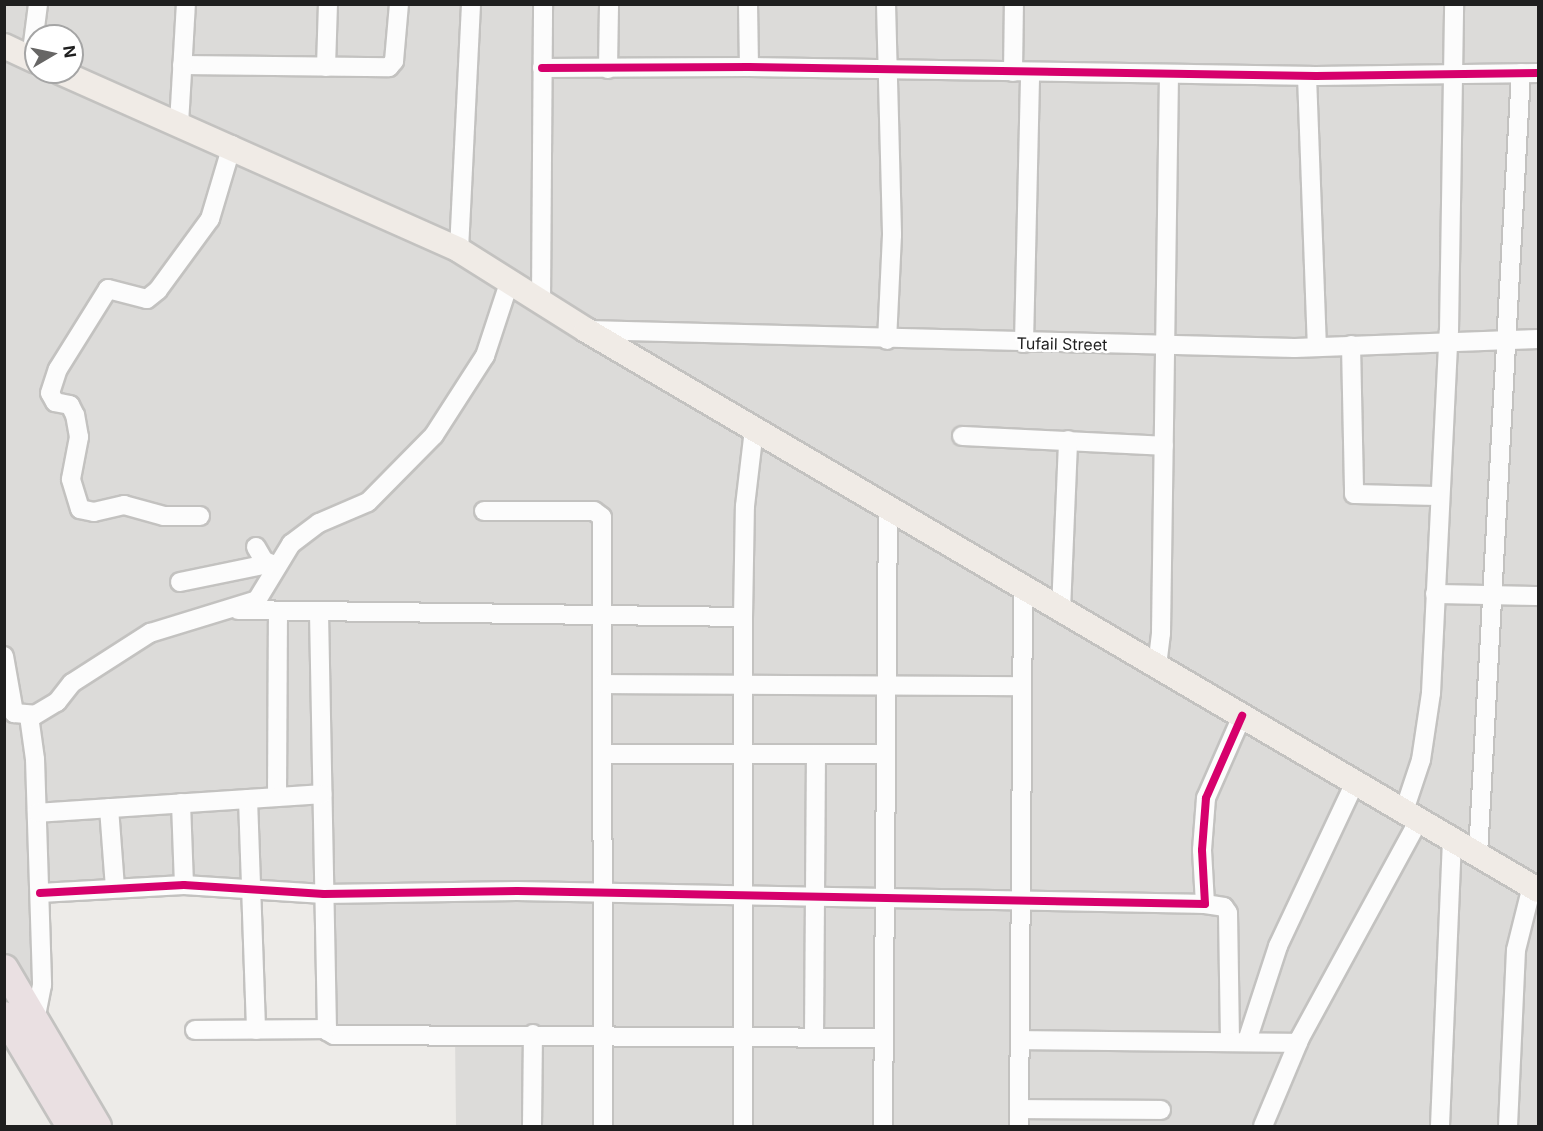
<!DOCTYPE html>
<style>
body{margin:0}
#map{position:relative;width:1543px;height:1131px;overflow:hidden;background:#edebe8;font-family:Inter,sans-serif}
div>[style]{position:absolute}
.residential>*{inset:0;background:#dcdbd9}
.roads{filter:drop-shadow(2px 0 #c3c2c0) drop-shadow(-2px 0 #c3c2c0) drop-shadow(0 2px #c3c2c0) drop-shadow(0 -2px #c3c2c0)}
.minor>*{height:18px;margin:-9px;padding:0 9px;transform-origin:9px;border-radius:9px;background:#fcfcfc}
.major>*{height:24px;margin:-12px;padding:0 12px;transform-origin:12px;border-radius:12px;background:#f0ebe6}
.highway>*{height:27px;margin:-13.5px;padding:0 13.5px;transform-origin:13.5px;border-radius:13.5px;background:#eae0e2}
.cycleway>*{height:8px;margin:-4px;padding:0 4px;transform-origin:4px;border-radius:4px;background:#d6006c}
span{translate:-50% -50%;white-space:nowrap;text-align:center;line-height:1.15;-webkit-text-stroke:5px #fff;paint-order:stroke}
.street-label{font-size:16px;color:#1f1f1f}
.frame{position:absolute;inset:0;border:6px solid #1f1f1f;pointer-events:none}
.north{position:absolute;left:24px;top:24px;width:60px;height:60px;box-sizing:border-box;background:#fff;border:2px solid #a5a5a5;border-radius:50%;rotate:81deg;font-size:16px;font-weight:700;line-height:24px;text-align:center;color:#1f1f1f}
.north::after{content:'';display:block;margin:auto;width:21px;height:27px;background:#676665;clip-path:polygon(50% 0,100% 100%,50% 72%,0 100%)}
</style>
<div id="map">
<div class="residential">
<div style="clip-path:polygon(evenodd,5px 5px,1538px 5px,1538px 1126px,456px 1126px,455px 1034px,331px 1034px,324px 894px,40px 893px,40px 1005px,5px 1032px,5px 5px,36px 36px,72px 36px,72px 72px,36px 72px,36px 36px)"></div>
</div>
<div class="roads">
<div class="minor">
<div style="left:748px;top:4px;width:63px;rotate:89.1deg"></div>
<div style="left:886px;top:4px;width:231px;rotate:88.5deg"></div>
<div style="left:892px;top:235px;width:105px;rotate:92.7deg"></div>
<div style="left:31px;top:59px;width:55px;rotate:-82.7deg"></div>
<div style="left:182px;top:65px;width:207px;rotate:0.6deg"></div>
<div style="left:389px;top:67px;width:8px;rotate:-50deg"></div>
<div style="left:394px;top:61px;width:57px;rotate:-85deg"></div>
<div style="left:326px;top:67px;width:63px;rotate:-88.2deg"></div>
<div style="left:542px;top:68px;width:207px;rotate:-0.3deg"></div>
<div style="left:749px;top:67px;width:567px;rotate:0.91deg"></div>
<div style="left:1316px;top:76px;width:222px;rotate:-0.8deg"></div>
<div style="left:608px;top:69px;width:65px;rotate:-89.1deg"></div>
<div style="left:1013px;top:72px;width:68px;rotate:-89.2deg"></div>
<div style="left:1307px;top:76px;width:271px;rotate:87.9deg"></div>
<div style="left:179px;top:124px;width:120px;rotate:-86.7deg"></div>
<div style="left:459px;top:250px;width:246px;rotate:-87.2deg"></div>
<div style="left:541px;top:301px;width:297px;rotate:-89.6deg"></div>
<div style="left:587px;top:330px;width:708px;rotate:1.46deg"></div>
<div style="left:1295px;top:348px;width:243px;rotate:-2.1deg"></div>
<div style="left:1024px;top:343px;width:271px;rotate:-88.7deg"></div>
<div style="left:1351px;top:345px;width:149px;rotate:88.8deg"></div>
<div style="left:1354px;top:494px;width:83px;rotate:1.4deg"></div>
<div style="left:962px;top:436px;width:202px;rotate:2.8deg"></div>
<div style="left:484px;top:511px;width:110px"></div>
<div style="left:594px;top:511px;width:10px;rotate:37deg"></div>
<div style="left:602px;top:517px;width:609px;rotate:89.91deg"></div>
<div style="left:200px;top:516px;width:36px;rotate:180deg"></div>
<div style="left:164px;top:516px;width:41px;rotate:-164.6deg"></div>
<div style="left:124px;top:505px;width:31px;rotate:167deg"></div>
<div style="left:94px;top:512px;width:14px;rotate:-168deg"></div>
<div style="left:80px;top:509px;width:31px;rotate:-107deg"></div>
<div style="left:71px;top:479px;width:43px;rotate:-79.2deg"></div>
<div style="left:79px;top:437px;width:22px;rotate:-100deg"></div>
<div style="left:75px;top:415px;width:11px;rotate:-117deg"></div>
<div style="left:70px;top:405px;width:15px;rotate:-169deg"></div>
<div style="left:55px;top:402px;width:10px;rotate:-119deg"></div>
<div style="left:50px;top:393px;width:25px;rotate:-72deg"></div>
<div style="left:58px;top:369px;width:94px;rotate:-58deg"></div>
<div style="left:108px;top:289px;width:40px;rotate:14.4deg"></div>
<div style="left:147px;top:299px;width:14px;rotate:-39deg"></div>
<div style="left:158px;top:290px;width:88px;rotate:-53.8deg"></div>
<div style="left:210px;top:219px;width:77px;rotate:-73.4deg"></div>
<div style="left:256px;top:547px;width:16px;rotate:60deg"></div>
<div style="left:264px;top:561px;width:14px;rotate:21deg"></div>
<div style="left:180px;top:582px;width:90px;rotate:-11.6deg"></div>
<div style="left:1435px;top:594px;width:103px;rotate:1.1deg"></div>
<div style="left:238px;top:610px;width:505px;rotate:0.79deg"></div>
<div style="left:1061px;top:610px;width:170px;rotate:-87.6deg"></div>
<div style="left:319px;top:613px;width:418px;rotate:88.9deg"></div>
<div style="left:327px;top:1031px;width:8px;rotate:30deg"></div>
<div style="left:334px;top:1035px;width:550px;rotate:0.31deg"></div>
<div style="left:4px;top:656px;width:58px;rotate:80deg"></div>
<div style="left:14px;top:713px;width:21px;rotate:5deg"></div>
<div style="left:35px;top:715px;width:26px;rotate:-31deg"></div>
<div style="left:57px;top:702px;width:24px;rotate:-52deg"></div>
<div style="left:72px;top:683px;width:93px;rotate:-32.7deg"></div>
<div style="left:150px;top:633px;width:112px;rotate:-17.1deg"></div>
<div style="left:257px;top:600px;width:66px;rotate:-58.7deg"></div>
<div style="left:291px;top:544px;width:35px;rotate:-37deg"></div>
<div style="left:319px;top:523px;width:53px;rotate:-23.2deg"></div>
<div style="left:368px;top:502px;width:94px;rotate:-45.4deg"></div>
<div style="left:434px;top:435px;width:94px;rotate:-57.2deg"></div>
<div style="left:485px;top:356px;width:80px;rotate:-71.8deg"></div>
<div style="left:1157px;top:666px;width:33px;rotate:-83deg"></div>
<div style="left:1161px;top:633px;width:559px;rotate:-89.18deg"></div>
<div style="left:603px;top:684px;width:419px;rotate:0.3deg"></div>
<div style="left:29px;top:716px;width:43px;rotate:82.1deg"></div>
<div style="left:35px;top:759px;width:226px;rotate:88.2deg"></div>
<div style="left:42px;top:985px;width:36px;rotate:101deg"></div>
<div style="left:603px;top:754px;width:283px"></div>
<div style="left:277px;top:797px;width:184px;rotate:-89.7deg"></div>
<div style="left:248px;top:799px;width:231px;rotate:88deg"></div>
<div style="left:181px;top:803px;width:82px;rotate:87.9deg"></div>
<div style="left:109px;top:808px;width:80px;rotate:85.7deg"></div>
<div style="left:1404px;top:811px;width:54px;rotate:-71.6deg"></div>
<div style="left:1421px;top:760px;width:68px;rotate:-81.5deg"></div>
<div style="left:1431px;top:693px;width:362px;rotate:-87.2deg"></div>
<div style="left:1449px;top:331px;width:327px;rotate:-89.1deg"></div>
<div style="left:37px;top:813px;width:286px;rotate:-3.8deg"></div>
<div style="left:1478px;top:854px;width:782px;rotate:-86.85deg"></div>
<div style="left:40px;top:893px;width:144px;rotate:-3.2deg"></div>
<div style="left:184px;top:885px;width:140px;rotate:3.7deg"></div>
<div style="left:324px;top:894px;width:193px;rotate:-0.9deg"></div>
<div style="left:517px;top:891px;width:688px;rotate:1.08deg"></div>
<div style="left:1205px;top:904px;width:54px;rotate:-93.2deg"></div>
<div style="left:1202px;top:850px;width:52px;rotate:-85.6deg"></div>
<div style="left:1206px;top:798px;width:90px;rotate:-66.3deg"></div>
<div style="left:1205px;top:904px;width:19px;rotate:9deg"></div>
<div style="left:1224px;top:907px;width:7px;rotate:56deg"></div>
<div style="left:1228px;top:913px;width:127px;rotate:89.1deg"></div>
<div style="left:195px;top:1030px;width:131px;rotate:-0.4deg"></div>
<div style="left:814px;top:1038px;width:283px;rotate:-89.6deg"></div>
<div style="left:1020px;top:1040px;width:278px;rotate:0.6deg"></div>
<div style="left:1247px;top:1041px;width:100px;rotate:-71.9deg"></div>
<div style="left:1278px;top:946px;width:181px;rotate:-64.8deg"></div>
<div style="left:1019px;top:1109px;width:142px;rotate:0.4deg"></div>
<div style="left:532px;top:1126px;width:92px;rotate:-89.4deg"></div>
<div style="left:743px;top:1126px;width:509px;rotate:-90deg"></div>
<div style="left:743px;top:617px;width:111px;rotate:-89deg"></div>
<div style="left:745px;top:506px;width:78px;rotate:-83.3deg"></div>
<div style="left:883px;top:1126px;width:618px;rotate:-89.54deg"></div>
<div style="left:1019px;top:1126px;width:539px;rotate:-89.57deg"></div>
<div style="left:1263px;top:1126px;width:95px;rotate:-67.2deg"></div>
<div style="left:1300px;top:1038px;width:248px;rotate:-61.4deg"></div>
<div style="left:1440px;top:1126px;width:287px;rotate:-87.6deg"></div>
<div style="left:1508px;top:1126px;width:176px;rotate:-87.4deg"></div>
<div style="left:1516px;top:950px;width:66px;rotate:-76deg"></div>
</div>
<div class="major">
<div style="left:4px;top:46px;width:35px;rotate:25deg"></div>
<div style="left:60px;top:72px;width:437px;rotate:24deg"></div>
<div style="left:459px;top:250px;width:150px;rotate:32.2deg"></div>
<div style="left:586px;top:330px;width:1104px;rotate:30.47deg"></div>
</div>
<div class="highway">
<div style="left:4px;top:968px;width:183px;rotate:59.5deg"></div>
<div style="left:4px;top:1015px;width:129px;rotate:59.3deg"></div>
</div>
</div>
<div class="cycleway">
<div style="left:542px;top:68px;width:207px;rotate:-0.3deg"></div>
<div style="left:749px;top:67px;width:567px;rotate:0.91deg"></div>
<div style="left:1316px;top:76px;width:222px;rotate:-0.8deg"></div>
<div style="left:40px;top:893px;width:144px;rotate:-3.2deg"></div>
<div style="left:184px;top:885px;width:140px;rotate:3.7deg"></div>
<div style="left:324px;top:894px;width:193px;rotate:-0.9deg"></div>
<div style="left:517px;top:891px;width:688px;rotate:1.08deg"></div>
<div style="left:1205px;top:904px;width:54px;rotate:-93.2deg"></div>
<div style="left:1202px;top:850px;width:52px;rotate:-85.6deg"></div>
<div style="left:1206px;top:798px;width:90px;rotate:-66.3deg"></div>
</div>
<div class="street-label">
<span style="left:1062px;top:344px;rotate:1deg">Tufail Street</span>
</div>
<div class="frame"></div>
<div class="north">N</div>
</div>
